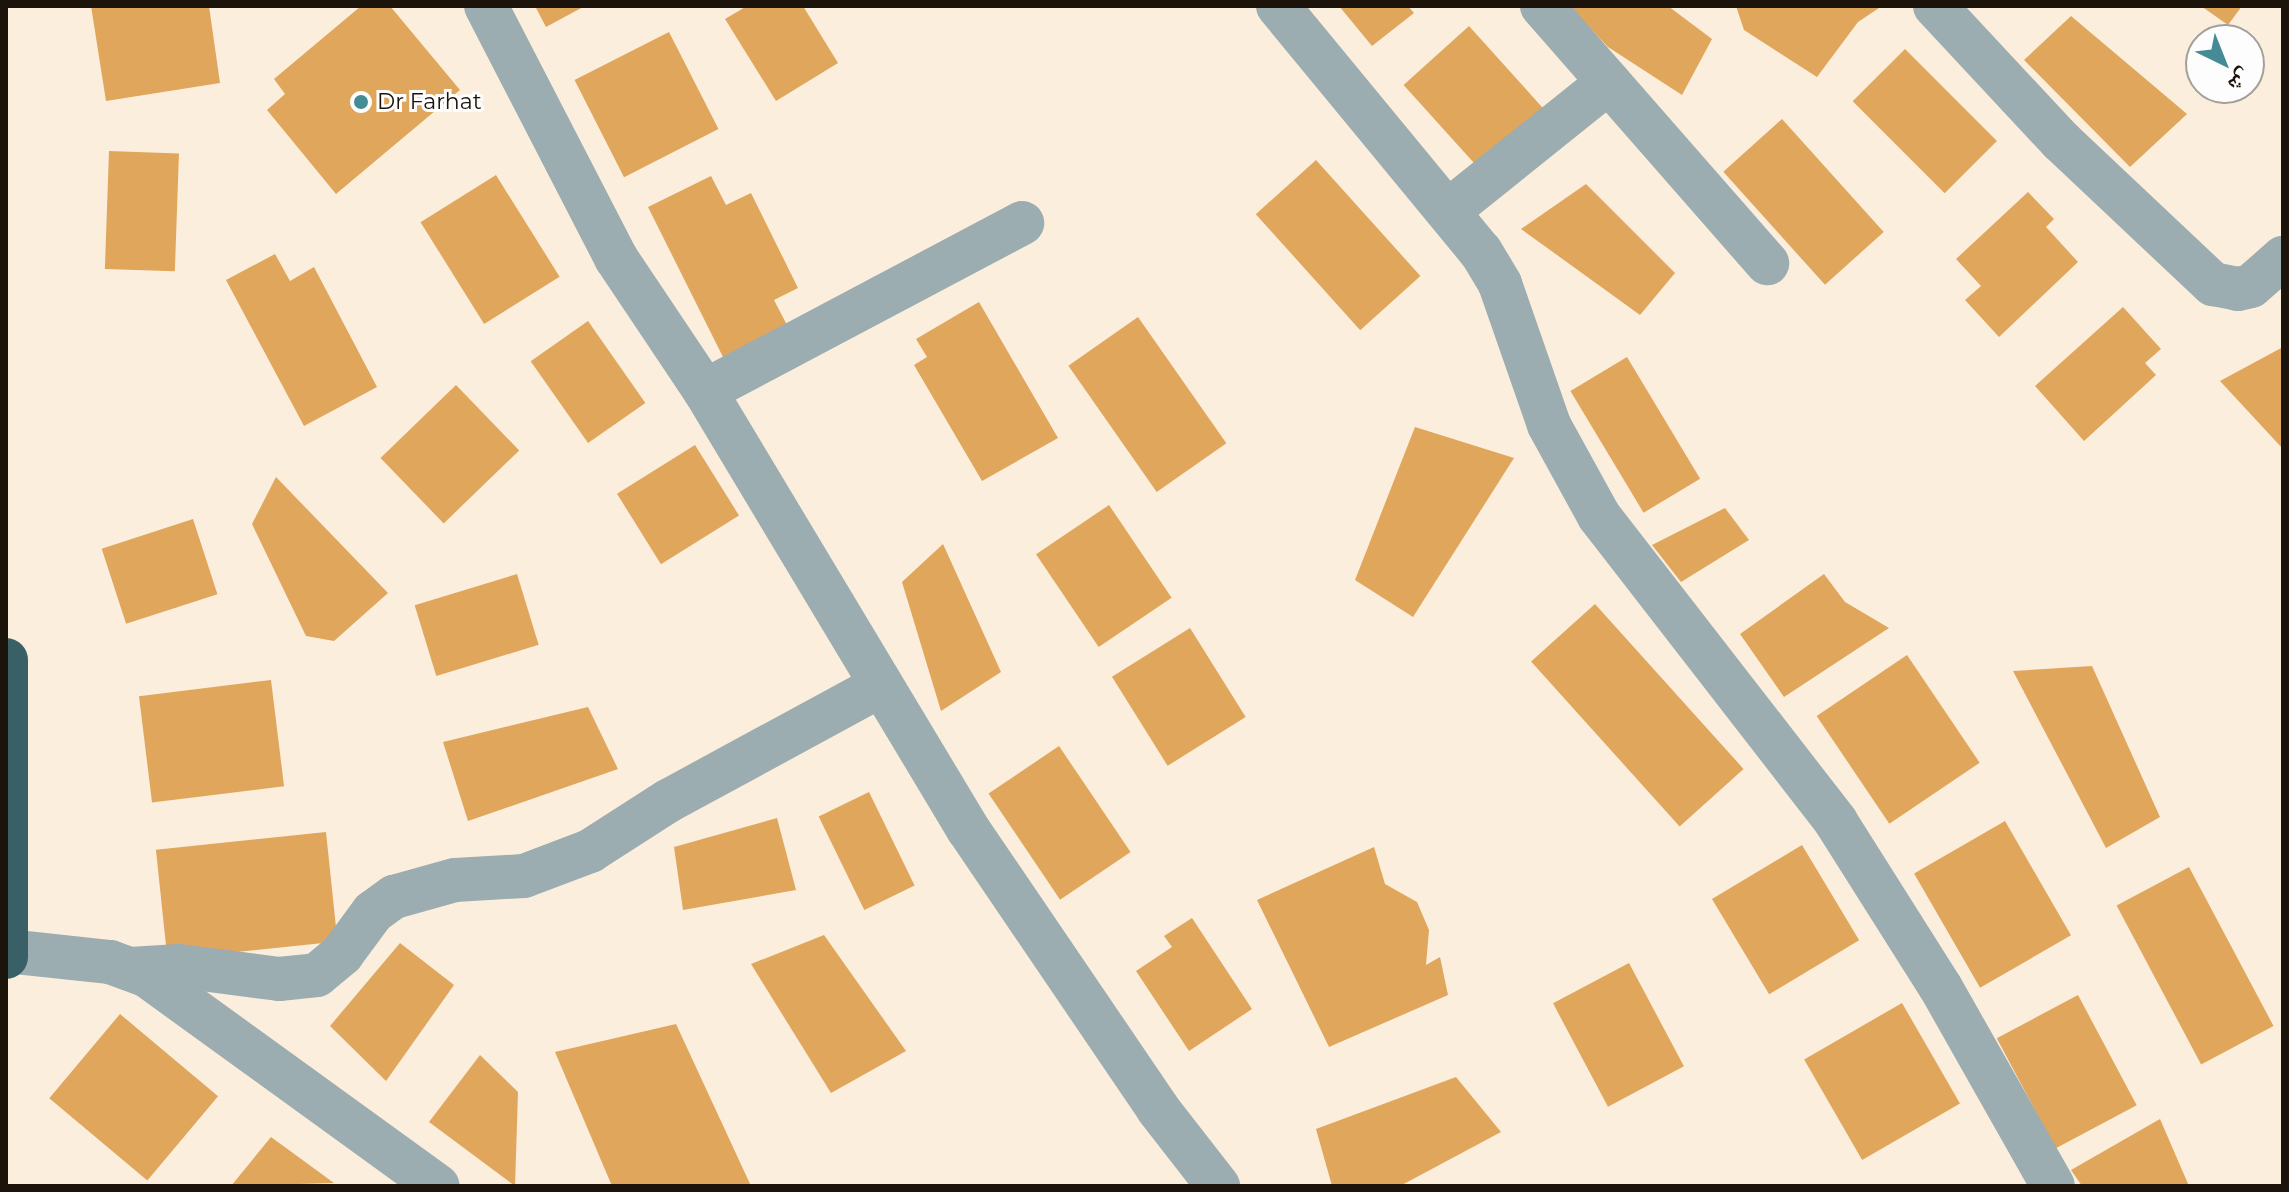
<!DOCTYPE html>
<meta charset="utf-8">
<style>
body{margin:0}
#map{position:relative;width:2289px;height:1192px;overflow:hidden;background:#fceedd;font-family:Montserrat,"Noto Naskh Arabic",sans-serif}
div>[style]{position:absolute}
.building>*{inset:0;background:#dfa65c;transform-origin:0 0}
.street>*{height:44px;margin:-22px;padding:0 22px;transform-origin:22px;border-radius:22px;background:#9badb0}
.highway>*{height:44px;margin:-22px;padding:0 22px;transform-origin:22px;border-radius:22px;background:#396066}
.dots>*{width:22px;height:22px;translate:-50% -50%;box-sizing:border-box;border:4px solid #fdfdfd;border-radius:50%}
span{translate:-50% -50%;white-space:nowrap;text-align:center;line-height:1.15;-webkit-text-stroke:6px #fdfdfd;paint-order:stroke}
.poi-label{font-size:22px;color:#1c140a}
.left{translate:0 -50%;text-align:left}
.frame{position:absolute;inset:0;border:8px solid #1c140a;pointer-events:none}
.north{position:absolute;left:2185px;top:24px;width:80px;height:80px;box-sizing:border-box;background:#fdfdfd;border:2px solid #a3a09c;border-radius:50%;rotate:137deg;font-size:22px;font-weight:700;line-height:32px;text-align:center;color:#1c140a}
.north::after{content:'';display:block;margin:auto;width:28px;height:36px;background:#458b96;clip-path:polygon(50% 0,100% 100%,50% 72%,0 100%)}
</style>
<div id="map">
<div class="building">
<div style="clip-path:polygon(91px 6px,209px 6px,220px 83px,106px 101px)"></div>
<div style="clip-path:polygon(361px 6px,390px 6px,460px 90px,336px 194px,267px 110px,285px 94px,274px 79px)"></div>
<div style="clip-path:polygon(535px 6px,585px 6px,546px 27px)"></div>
<div style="clip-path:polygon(747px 6px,803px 6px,838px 63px,776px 101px,725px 19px)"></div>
<div style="clip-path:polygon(1339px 6px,1408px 6px,1414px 13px,1372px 46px)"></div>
<div style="clip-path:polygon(1569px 6px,1668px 6px,1712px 39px,1682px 95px,1608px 47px)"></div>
<div style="clip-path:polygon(1736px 6px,1882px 6px,1858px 22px,1817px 77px,1744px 30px)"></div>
<div style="clip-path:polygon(2201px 6px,2242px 6px,2228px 25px)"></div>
<div style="clip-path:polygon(2071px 16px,2187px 114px,2130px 167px,2024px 60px)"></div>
<div style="left:1469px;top:26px;width:120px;height:88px;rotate:48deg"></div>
<div style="left:669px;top:32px;width:109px;height:106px;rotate:63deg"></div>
<div style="left:1905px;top:49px;width:130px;height:74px;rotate:45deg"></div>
<div style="left:1782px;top:119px;width:152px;height:79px;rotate:48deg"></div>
<div style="left:109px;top:151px;width:70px;height:118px;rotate:2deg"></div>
<div style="left:1316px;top:160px;width:156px;height:81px;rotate:48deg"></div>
<div style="left:496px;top:175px;width:120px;height:89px;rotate:58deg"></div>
<div style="clip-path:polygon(711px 176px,726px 205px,751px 193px,798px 288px,774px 300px,788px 327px,724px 359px,648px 207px)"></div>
<div style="clip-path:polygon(1586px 184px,1675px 273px,1640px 315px,1521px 229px)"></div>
<div style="clip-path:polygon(2028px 192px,2054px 219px,2046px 227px,2078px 262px,1999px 337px,1965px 300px,1981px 286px,1956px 259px)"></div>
<div style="clip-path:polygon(275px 254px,290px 281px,314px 267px,377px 387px,304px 426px,226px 280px)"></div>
<div style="clip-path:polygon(979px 302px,1058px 438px,982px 481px,914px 365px,927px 357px,916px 339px)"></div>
<div style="clip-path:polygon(2123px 307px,2161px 349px,2145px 363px,2156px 375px,2084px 441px,2035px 386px)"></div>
<div style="left:1138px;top:317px;width:154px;height:85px;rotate:55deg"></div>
<div style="left:588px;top:321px;width:100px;height:70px;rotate:55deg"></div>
<div style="clip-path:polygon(2283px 347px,2283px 449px,2220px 381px)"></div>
<div style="left:1627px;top:357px;width:142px;height:66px;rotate:59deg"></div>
<div style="left:456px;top:385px;width:91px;height:105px;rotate:46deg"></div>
<div style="clip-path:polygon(1415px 427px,1514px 458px,1413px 617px,1355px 580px)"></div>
<div style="left:695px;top:445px;width:83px;height:92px;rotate:58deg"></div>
<div style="clip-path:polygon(276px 477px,388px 593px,334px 641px,306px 636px,252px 524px)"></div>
<div style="left:1109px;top:505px;width:112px;height:88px;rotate:56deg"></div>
<div style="clip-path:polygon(1725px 508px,1749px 540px,1681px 582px,1652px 545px)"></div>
<div style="left:193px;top:519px;width:79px;height:96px;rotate:72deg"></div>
<div style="clip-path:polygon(943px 544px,1001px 672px,941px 711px,902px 582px)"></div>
<div style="left:517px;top:574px;width:74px;height:107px;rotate:73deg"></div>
<div style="clip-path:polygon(1824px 574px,1845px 602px,1889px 628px,1784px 697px,1740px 634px)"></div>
<div style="left:1595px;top:604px;width:222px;height:86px;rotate:48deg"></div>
<div style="left:1190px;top:628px;width:105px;height:92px;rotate:58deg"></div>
<div style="left:1907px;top:655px;width:130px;height:109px;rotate:56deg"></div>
<div style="clip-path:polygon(2092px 666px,2160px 817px,2106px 848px,2013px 671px)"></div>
<div style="left:271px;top:680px;width:107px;height:133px;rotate:83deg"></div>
<div style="clip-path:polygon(588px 707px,618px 769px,468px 821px,443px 742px)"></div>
<div style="left:1059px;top:746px;width:128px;height:85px;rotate:56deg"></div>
<div style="left:869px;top:792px;width:104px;height:56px;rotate:64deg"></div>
<div style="clip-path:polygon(777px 818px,796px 890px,683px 910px,674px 847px)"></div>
<div style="left:2005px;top:821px;width:132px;height:105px;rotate:60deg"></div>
<div style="left:326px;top:832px;width:110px;height:171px;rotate:84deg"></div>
<div style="left:1802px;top:845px;width:111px;height:105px;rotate:59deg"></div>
<div style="clip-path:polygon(1374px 847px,1385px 884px,1417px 902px,1429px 930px,1426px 965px,1440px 957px,1448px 995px,1329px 1047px,1257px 900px)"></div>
<div style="left:2189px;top:867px;width:180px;height:82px;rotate:62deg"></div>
<div style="clip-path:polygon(1192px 918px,1252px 1009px,1189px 1051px,1136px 971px,1172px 947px,1164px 936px)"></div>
<div style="clip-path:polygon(824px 935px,906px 1051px,831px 1093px,751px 964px)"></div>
<div style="clip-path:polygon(400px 943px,454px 985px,386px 1081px,330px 1026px)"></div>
<div style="left:1629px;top:963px;width:117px;height:86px;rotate:62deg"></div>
<div style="left:2078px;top:995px;width:125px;height:92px;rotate:62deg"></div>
<div style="left:1902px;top:1003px;width:116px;height:113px;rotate:60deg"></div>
<div style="left:120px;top:1014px;width:128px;height:110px;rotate:40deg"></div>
<div style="clip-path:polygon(676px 1024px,751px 1186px,612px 1186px,555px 1052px)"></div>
<div style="clip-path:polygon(480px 1055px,518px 1092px,515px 1186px,429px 1122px)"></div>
<div style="clip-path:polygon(1456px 1077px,1501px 1132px,1400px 1186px,1332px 1186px,1316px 1129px)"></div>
<div style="clip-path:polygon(2160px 1119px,2189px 1186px,2082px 1186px,2071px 1170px)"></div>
<div style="clip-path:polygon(271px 1137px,334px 1183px,231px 1186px)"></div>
</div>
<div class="street">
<div style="left:486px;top:6px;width:284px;rotate:62.7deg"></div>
<div style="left:616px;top:258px;width:160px;rotate:56.2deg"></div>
<div style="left:705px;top:391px;width:511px;rotate:59.02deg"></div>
<div style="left:968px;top:829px;width:338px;rotate:55.8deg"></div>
<div style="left:1158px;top:1109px;width:98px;rotate:52.1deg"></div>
<div style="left:1278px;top:6px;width:319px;rotate:50.5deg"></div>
<div style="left:1481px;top:252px;width:37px;rotate:59deg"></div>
<div style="left:1500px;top:284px;width:149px;rotate:70.8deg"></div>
<div style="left:1549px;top:425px;width:104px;rotate:61.2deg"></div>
<div style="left:1599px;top:516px;width:387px;rotate:52.2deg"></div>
<div style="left:1836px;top:822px;width:196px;rotate:57.7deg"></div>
<div style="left:1941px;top:988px;width:227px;rotate:60.5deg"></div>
<div style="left:1542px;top:6px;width:342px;rotate:48.8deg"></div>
<div style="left:1935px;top:6px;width:185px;rotate:47deg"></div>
<div style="left:2061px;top:141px;width:209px;rotate:43.3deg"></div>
<div style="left:2213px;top:284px;width:25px;rotate:11deg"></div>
<div style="left:2238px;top:289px;width:13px;rotate:-13deg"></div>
<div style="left:2251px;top:286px;width:43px;rotate:-41.2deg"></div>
<div style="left:1448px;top:211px;width:206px;rotate:-38.7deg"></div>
<div style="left:705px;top:391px;width:359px;rotate:-27.9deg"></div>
<div style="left:7px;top:951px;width:104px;rotate:6.1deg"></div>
<div style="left:110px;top:962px;width:38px;rotate:20deg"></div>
<div style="left:146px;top:975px;width:360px;rotate:35.9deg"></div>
<div style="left:130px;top:969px;width:49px;rotate:-3.5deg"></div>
<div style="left:179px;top:966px;width:101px;rotate:7.4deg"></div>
<div style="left:279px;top:979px;width:38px;rotate:-6deg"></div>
<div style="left:317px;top:975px;width:33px;rotate:-40deg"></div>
<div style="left:342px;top:954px;width:52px;rotate:-53.6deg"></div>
<div style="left:373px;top:912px;width:26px;rotate:-36deg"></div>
<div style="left:394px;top:897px;width:63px;rotate:-15.6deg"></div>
<div style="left:455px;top:880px;width:69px;rotate:-3.3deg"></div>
<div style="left:524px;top:876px;width:71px;rotate:-20.7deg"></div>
<div style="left:590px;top:851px;width:93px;rotate:-32.7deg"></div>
<div style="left:668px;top:801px;width:241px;rotate:-28.5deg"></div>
</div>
<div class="highway">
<div style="left:6px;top:660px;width:297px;rotate:90deg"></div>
</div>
<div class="dots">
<div style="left:361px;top:102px;background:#458b96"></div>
</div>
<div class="poi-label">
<span class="left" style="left:377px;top:102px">Dr Farhat</span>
</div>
<div class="frame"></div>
<div class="north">ش</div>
</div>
